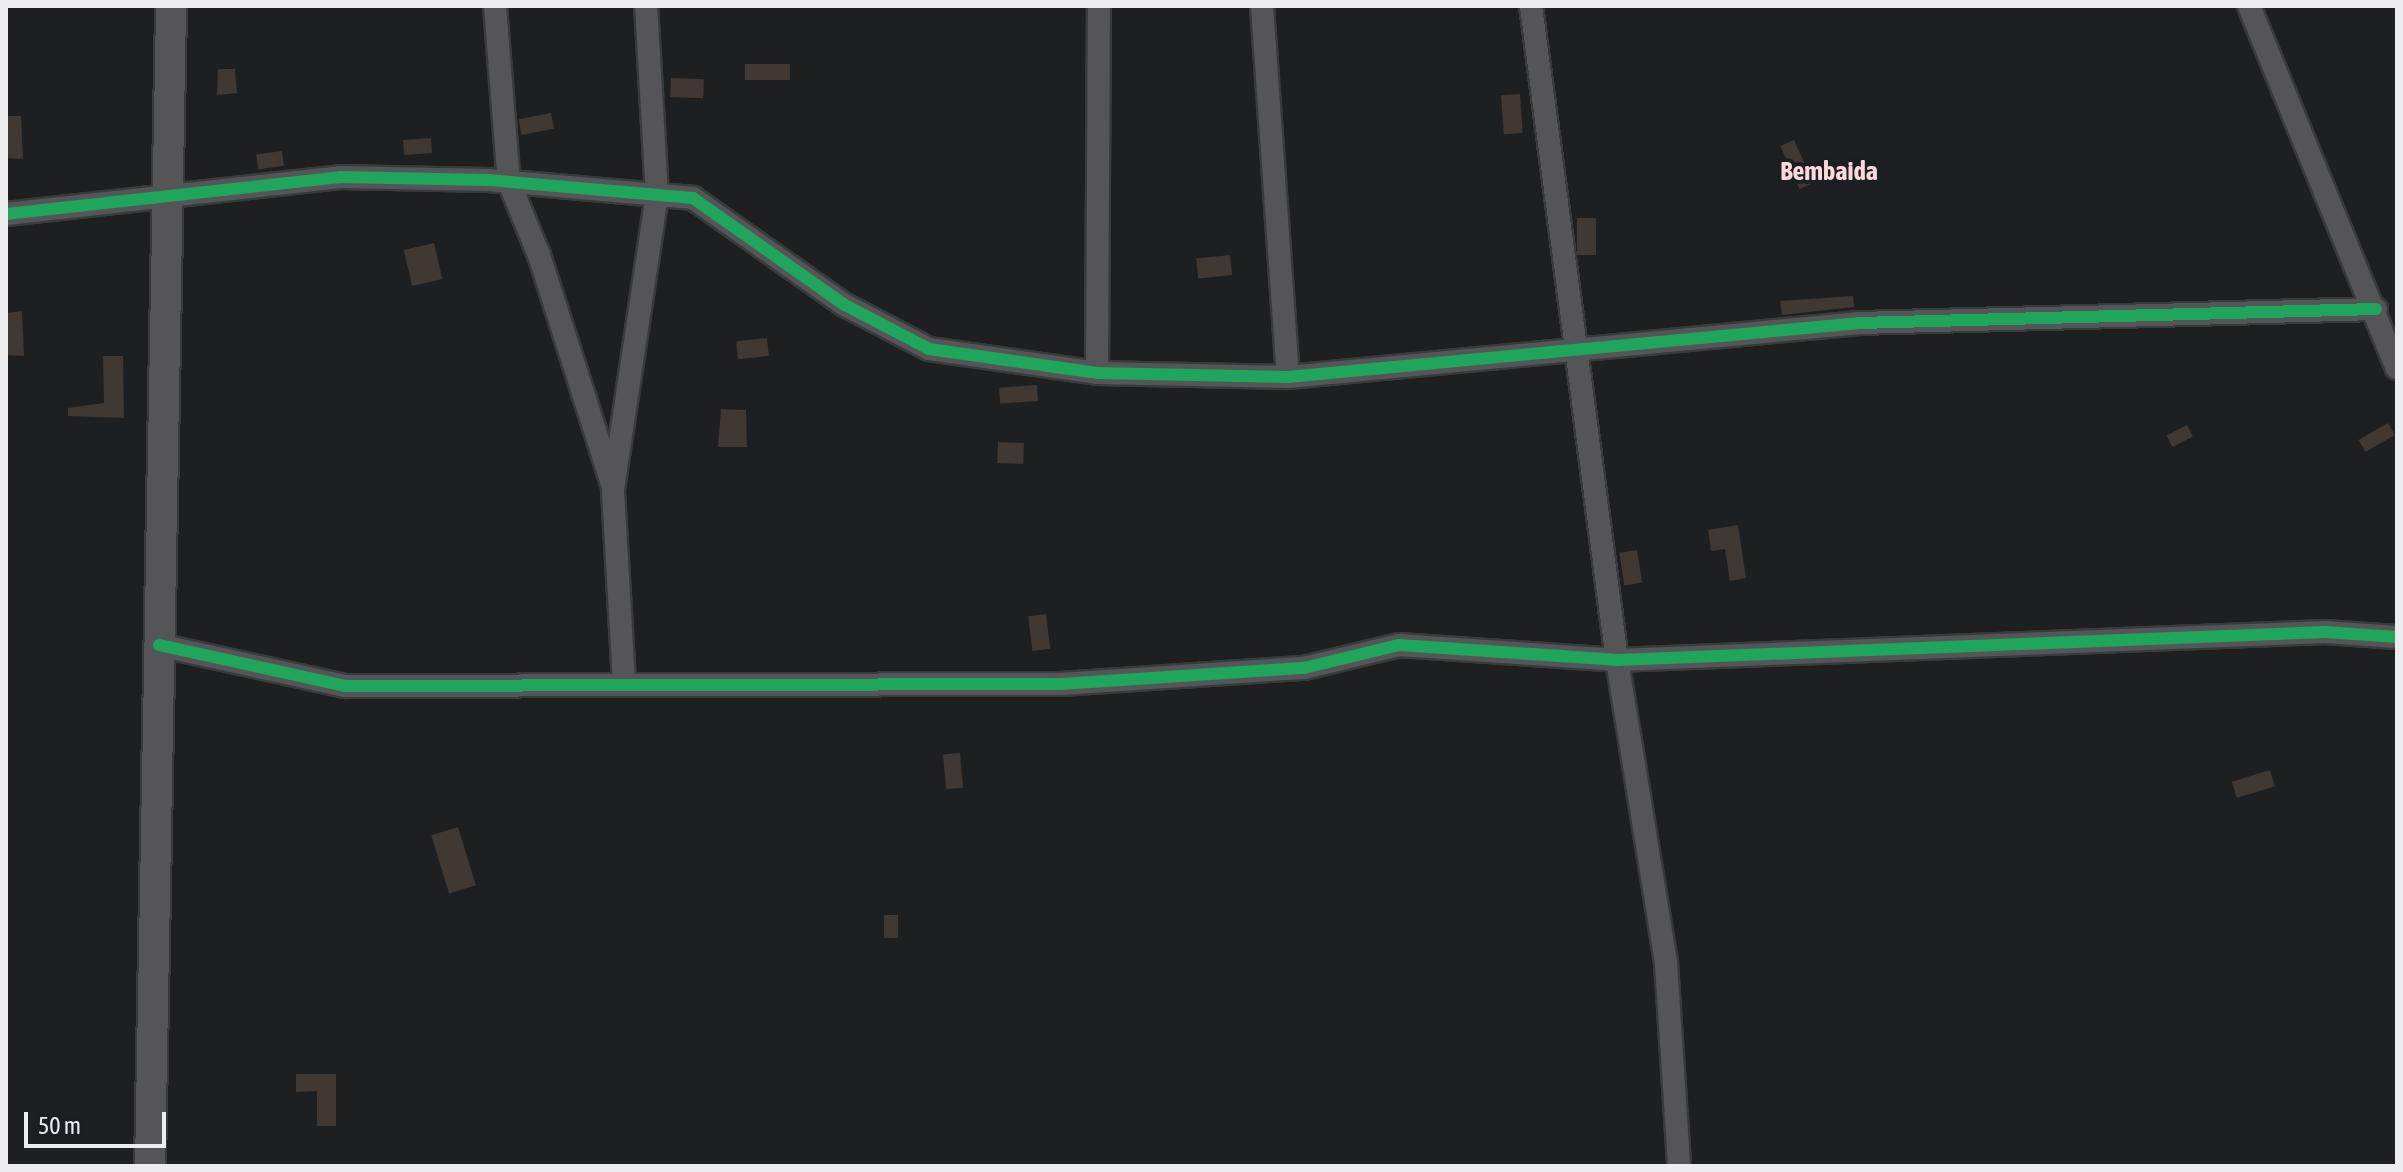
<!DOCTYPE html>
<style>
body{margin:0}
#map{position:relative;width:2403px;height:1172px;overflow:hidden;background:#1e1f21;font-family:"Asap Condensed",sans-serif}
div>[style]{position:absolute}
.building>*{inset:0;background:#3f3833;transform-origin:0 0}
.roads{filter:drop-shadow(2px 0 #393a3c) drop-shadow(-2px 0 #393a3c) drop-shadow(0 2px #393a3c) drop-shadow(0 -2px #393a3c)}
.street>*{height:22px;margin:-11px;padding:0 11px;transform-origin:11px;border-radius:11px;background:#555557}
.secondary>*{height:30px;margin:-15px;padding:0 15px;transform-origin:15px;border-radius:15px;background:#555557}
.cycleway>*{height:12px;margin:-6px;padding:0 6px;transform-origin:6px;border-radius:6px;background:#20a55d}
span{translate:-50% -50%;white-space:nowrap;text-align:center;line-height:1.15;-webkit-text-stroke:8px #1d1e22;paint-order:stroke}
.quarter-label{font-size:26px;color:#fbd8de;font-weight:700}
.frame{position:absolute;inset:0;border:8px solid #ededf0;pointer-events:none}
.scale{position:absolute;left:24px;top:1112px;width:142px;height:36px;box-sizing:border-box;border:4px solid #ededf0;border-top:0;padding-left:10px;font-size:24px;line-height:28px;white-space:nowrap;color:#ededf0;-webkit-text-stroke:6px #1d1e22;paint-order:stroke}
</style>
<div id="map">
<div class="building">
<div style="left:790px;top:64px;width:16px;height:45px;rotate:90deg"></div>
<div style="clip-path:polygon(218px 69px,235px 69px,237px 93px,217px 95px)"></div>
<div style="left:671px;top:78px;width:33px;height:19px;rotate:2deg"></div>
<div style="left:1520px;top:94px;width:39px;height:19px;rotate:86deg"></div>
<div style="left:551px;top:113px;width:16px;height:33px;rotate:79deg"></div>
<div style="clip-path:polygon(6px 116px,21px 116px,23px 159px,6px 158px)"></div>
<div style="left:431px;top:138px;width:15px;height:28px;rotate:86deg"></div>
<div style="left:1794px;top:140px;width:47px;height:15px;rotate:66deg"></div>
<div style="left:282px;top:151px;width:15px;height:26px;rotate:82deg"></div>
<div style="left:1577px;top:218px;width:19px;height:37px"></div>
<div style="left:434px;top:243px;width:37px;height:31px;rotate:77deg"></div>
<div style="left:1230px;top:255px;width:20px;height:34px;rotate:84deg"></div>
<div style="clip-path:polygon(1853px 296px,1854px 307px,1782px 315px,1780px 301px)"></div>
<div style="clip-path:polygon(22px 311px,24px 356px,6px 355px,6px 313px)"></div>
<div style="left:767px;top:338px;width:18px;height:31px;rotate:84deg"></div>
<div style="clip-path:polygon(103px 356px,123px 356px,124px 418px,68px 416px,68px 408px,104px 403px)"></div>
<div style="left:1037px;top:385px;width:16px;height:38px;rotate:86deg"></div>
<div style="clip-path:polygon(721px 409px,746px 410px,747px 447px,718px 447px)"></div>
<div style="left:2388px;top:423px;width:14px;height:34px;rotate:60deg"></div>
<div style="left:2187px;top:425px;width:13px;height:23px;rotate:63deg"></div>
<div style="left:998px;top:442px;width:26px;height:21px;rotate:2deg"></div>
<div style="clip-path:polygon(1738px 525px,1746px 578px,1730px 581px,1725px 549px,1711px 551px,1708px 530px)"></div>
<div style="left:1637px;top:550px;width:33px;height:18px;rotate:81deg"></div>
<div style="left:1046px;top:614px;width:35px;height:18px;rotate:83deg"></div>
<div style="left:960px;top:753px;width:35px;height:17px;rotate:85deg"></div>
<div style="left:2270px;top:770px;width:17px;height:40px;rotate:73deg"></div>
<div style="left:458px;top:827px;width:61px;height:28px;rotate:73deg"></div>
<div style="left:884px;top:915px;width:14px;height:23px"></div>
<div style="clip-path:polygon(296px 1074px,336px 1074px,336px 1126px,317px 1126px,317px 1091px,296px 1092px)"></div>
</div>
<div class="roads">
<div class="street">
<div style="left:495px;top:6px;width:177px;rotate:85.5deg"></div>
<div style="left:509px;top:182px;width:79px;rotate:67.7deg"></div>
<div style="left:539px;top:255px;width:240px;rotate:72.3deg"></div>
<div style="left:1262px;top:6px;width:372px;rotate:86deg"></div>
<div style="left:1531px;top:6px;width:660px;rotate:82.51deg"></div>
<div style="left:1617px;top:660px;width:307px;rotate:80.8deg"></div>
<div style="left:1666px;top:963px;width:203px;rotate:86.3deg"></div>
<div style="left:2249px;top:6px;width:391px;rotate:67.8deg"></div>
<div style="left:6px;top:214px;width:336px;rotate:-6.3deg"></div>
<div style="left:340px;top:177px;width:148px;rotate:1.2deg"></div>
<div style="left:488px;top:180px;width:206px;rotate:5deg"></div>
<div style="left:693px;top:198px;width:184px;rotate:35.2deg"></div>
<div style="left:843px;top:304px;width:97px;rotate:27.6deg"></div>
<div style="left:929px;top:349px;width:170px;rotate:8.1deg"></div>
<div style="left:1097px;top:373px;width:191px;rotate:1.2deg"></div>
<div style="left:1288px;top:377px;width:574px;rotate:-5.4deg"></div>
<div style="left:1859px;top:323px;width:517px;rotate:-1.55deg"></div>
<div style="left:1097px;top:373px;width:367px;rotate:-89.7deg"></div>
<div style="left:159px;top:645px;width:190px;rotate:12.4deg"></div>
<div style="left:345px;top:686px;width:716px;rotate:-0.16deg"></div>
<div style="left:1061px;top:684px;width:244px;rotate:-3.8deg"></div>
<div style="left:1304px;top:668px;width:98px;rotate:-13.6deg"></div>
<div style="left:1399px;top:645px;width:219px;rotate:3.9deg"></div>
<div style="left:1617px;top:660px;width:709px;rotate:-2.26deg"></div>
<div style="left:2325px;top:632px;width:72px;rotate:4deg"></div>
<div style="left:624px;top:682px;width:193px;rotate:-93.3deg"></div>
<div style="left:613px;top:489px;width:297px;rotate:-81.5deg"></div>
<div style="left:657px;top:195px;width:189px;rotate:-93.3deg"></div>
</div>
<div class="secondary">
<div style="left:150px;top:1166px;width:1160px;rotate:-88.96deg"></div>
</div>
</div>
<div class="cycleway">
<div style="left:6px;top:214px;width:336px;rotate:-6.3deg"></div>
<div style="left:340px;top:177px;width:148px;rotate:1.2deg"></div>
<div style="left:488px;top:180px;width:206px;rotate:5deg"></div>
<div style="left:693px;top:198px;width:184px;rotate:35.2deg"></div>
<div style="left:843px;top:304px;width:97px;rotate:27.6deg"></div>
<div style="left:929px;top:349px;width:170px;rotate:8.1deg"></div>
<div style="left:1097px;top:373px;width:191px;rotate:1.2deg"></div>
<div style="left:1288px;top:377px;width:574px;rotate:-5.4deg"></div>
<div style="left:1859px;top:323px;width:517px;rotate:-1.55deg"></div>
<div style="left:159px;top:645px;width:190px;rotate:12.4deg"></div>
<div style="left:345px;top:686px;width:716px;rotate:-0.16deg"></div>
<div style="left:1061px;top:684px;width:244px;rotate:-3.8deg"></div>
<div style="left:1304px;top:668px;width:98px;rotate:-13.6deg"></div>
<div style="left:1399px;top:645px;width:219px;rotate:3.9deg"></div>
<div style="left:1617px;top:660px;width:709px;rotate:-2.26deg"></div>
<div style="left:2325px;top:632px;width:72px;rotate:4deg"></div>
</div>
<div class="quarter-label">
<span style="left:1829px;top:172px">Bembaida</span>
</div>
<div class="frame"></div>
<div class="scale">50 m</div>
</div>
